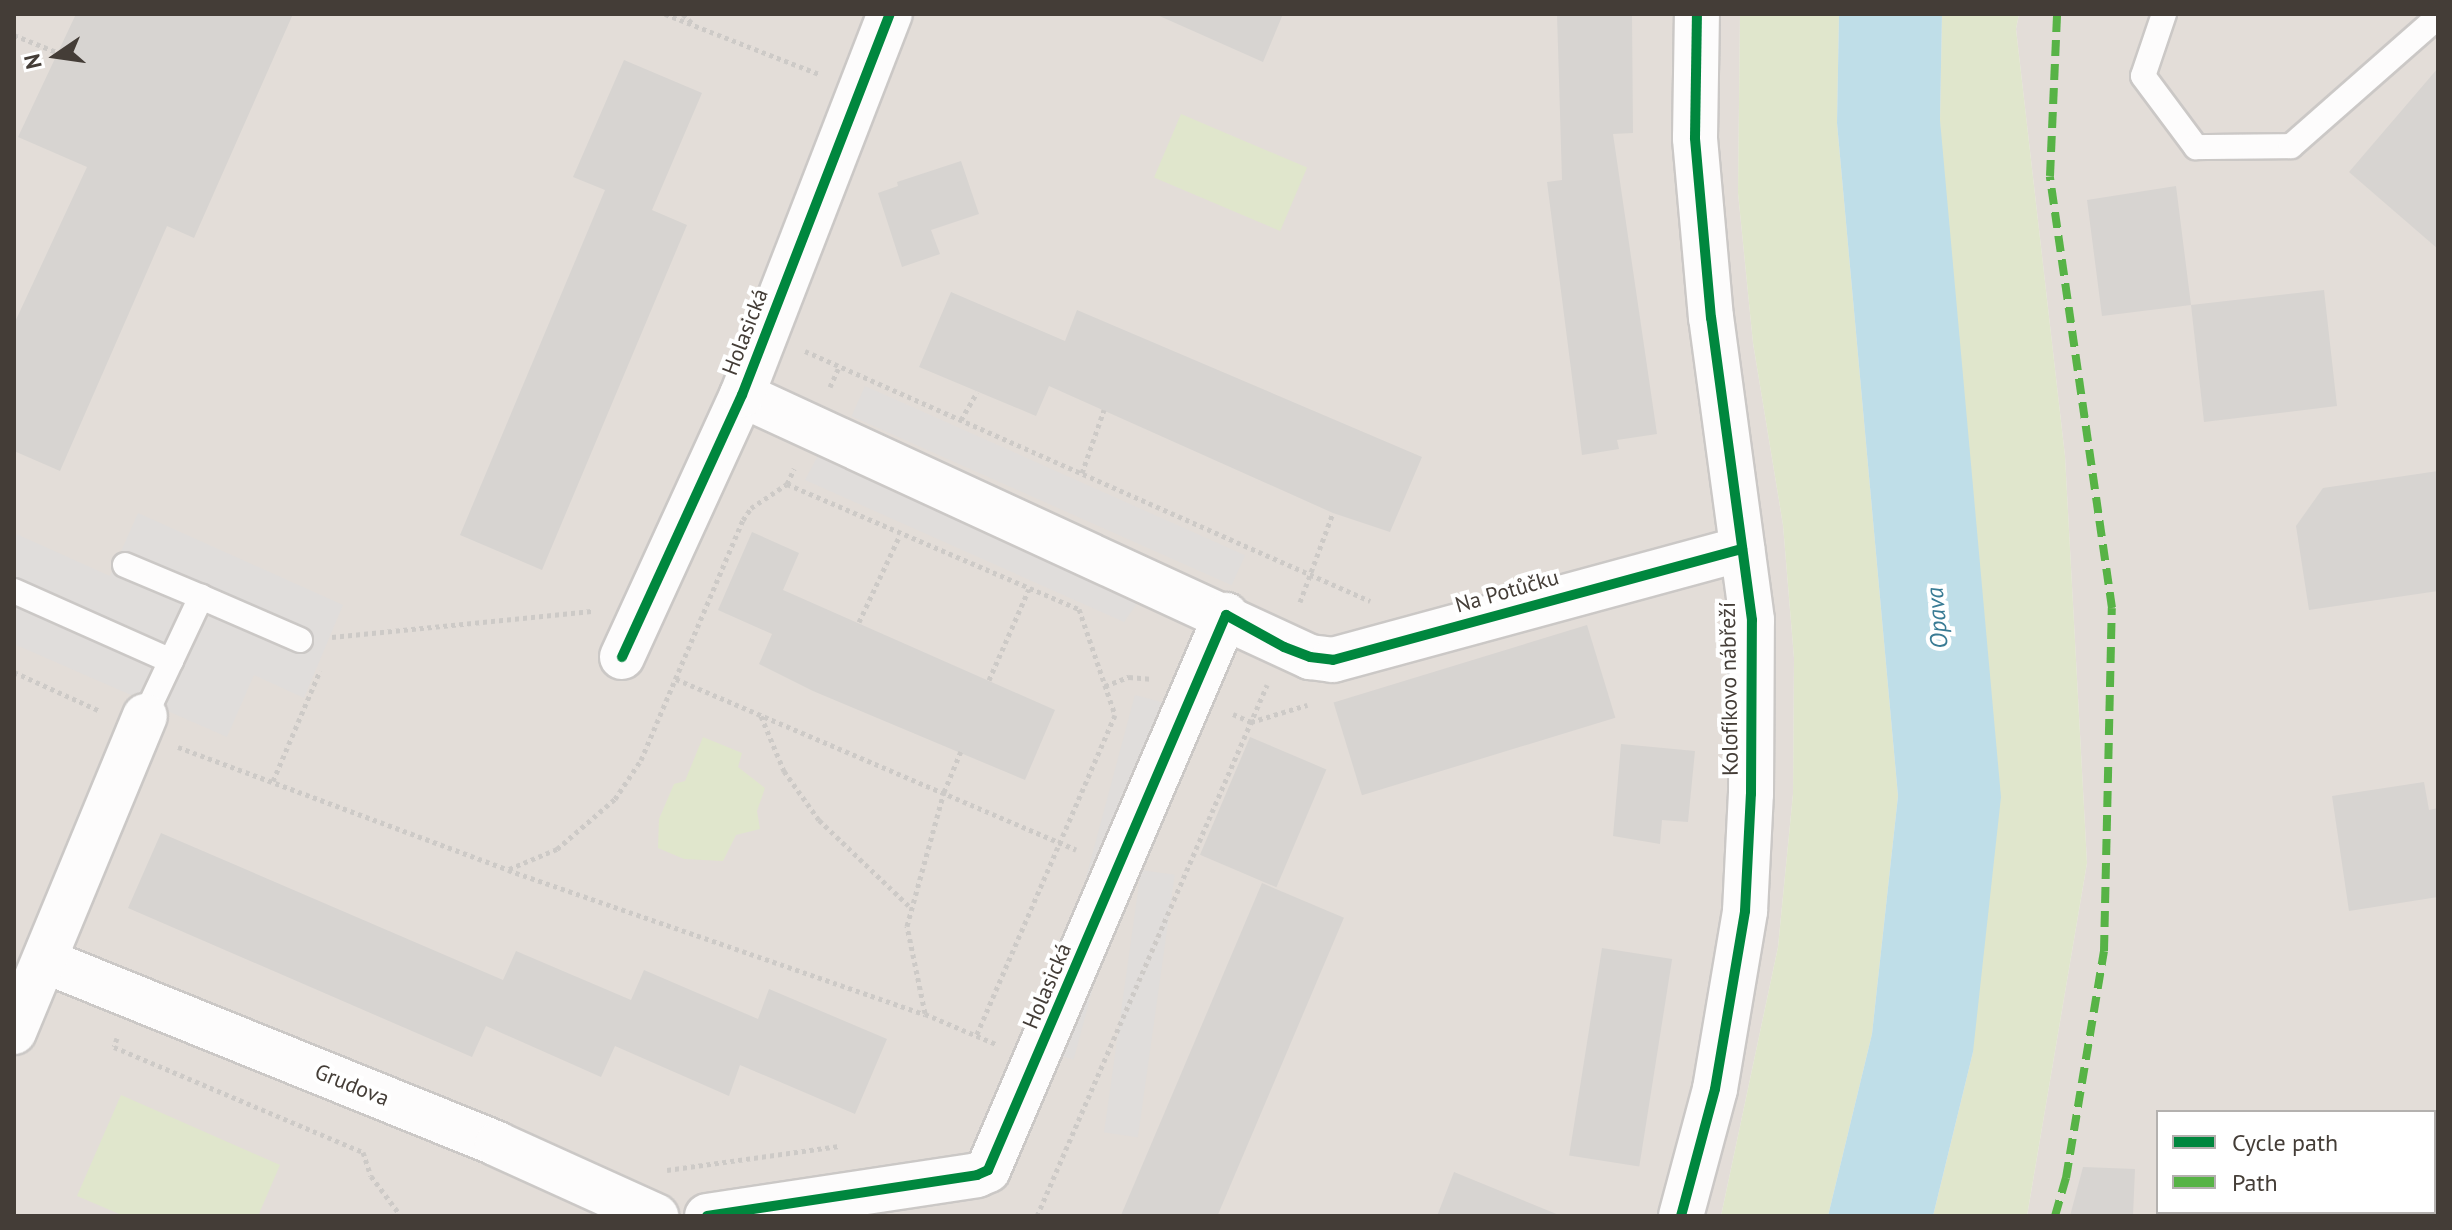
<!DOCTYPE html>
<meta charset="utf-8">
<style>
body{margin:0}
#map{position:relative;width:2452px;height:1230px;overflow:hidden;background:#efece9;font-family:"PT Sans",sans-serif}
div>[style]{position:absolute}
.residential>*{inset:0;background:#e3ddd8}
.green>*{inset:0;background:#e0e6cc;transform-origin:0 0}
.parking>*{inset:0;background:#e0dddb;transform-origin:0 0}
.water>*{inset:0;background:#bfdee8}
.building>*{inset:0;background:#d7d4d1;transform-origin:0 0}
.path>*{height:5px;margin-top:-2.5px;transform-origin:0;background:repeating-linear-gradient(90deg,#cdcac7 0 4px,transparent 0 8px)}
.roads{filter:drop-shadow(2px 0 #cbc8c6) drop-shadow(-2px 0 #cbc8c6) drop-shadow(0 2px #cbc8c6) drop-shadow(0 -2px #cbc8c6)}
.lane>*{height:24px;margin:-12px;padding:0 12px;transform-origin:12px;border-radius:12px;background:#fdfcfc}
.street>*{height:44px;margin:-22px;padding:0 22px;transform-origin:22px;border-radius:22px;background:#fdfcfc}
.quiet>*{height:8px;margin-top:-4px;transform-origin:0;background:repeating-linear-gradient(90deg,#57b346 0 16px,transparent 0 24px)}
.cycleway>*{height:10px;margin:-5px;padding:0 5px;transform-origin:5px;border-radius:5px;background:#00873e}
span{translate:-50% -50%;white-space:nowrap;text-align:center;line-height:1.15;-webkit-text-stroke:8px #fff;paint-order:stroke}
.street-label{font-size:22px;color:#443d37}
.water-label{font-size:24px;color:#397b94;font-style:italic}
.frame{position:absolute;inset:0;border:16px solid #443d37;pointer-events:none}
.legend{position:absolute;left:2156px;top:1110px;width:280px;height:104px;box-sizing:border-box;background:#fff;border:2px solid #b4b1af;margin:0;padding:10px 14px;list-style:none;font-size:24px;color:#443d37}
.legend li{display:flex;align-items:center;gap:16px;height:40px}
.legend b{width:40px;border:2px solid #b4b1af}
.north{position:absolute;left:16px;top:16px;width:80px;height:80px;-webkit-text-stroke:6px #fff;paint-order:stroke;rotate:257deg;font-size:22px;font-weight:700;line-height:32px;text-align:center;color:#443d37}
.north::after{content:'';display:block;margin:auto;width:28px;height:36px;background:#443d37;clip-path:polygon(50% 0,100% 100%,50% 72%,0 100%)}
</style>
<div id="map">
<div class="residential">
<div style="clip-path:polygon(14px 14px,1740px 14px,1738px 193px,1753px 343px,1783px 525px,1794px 658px,1793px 794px,1778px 947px,1721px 1216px,14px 1216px)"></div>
<div style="clip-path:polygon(evenodd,2019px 14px,2438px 14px,2438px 1216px,2027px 1216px,2087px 863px,2065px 456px,2016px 29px,2019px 14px,2158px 1112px,2434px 1112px,2434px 1212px,2158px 1212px,2158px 1112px)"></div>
</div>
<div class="green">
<div style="clip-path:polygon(1740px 14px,1839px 14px,1837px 123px,1898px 796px,1872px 1034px,1828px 1216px,1721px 1216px,1778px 947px,1793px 794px,1794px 658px,1783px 525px,1753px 343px,1738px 193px)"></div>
<div style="clip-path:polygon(1942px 14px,2019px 14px,2016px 29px,2065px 456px,2087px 863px,2027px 1216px,1933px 1216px,1973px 1052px,1940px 120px)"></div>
<div style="left:1181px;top:114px;width:137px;height:69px;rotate:23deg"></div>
<div style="clip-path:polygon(703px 737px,742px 753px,738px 767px,765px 788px,757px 811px,760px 829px,736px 835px,723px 861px,684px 859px,658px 848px,659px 819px,674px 784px,685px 781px)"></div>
<div style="clip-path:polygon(121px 1095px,280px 1165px,258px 1216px,124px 1216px,77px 1196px)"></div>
</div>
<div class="parking">
<div style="left:865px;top:386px;width:416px;height:33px;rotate:24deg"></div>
<div style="clip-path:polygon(820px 452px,1145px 592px,1124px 622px,805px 480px)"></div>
<div style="clip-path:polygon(138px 513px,343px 605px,304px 698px,254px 675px,227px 737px,14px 644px,14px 533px,110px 576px)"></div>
<div style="left:1135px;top:695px;width:35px;height:368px;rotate:15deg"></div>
<div style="left:1141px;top:870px;width:34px;height:265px;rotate:8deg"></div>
</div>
<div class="water">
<div style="clip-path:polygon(1839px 14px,1942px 14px,1940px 120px,2001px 797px,1973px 1052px,1933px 1216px,1828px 1216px,1872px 1034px,1898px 796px,1837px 123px)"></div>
</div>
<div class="building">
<div style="clip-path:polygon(76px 14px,293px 14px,194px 238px,167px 226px,60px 471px,14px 451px,14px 324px,87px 167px,18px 137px)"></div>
<div style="clip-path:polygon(1155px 14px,1283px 14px,1263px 62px)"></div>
<div style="clip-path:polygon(1557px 14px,1632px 14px,1633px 133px,1613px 134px,1657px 434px,1617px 440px,1619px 449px,1582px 455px,1547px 182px,1562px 180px)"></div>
<div style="clip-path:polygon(624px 60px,702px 93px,652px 210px,687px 225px,542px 570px,460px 535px,605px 190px,573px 177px)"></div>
<div style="clip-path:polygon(2438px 68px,2438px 249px,2349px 172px)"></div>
<div style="clip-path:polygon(961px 161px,979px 214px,931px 230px,940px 254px,902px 267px,878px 193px,898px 186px,897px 182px)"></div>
<div style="clip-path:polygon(2176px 186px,2191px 305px,2324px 290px,2337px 406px,2204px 422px,2191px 305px,2102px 316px,2087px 200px)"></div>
<div style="clip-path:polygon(951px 292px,1065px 341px,1077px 310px,1422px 457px,1390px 532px,1333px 513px,1049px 386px,1036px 416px,919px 367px)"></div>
<div style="clip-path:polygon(2438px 471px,2438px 591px,2309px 610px,2296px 526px,2323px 488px)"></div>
<div style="clip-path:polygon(752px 532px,799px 553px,783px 590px,1055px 710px,1025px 780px,813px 691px,759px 664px,772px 634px,718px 610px)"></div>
<div style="left:1587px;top:625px;width:97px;height:265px;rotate:73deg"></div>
<div style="left:1250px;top:737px;width:83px;height:128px;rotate:23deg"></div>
<div style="clip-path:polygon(1621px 744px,1695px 751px,1688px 822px,1662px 820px,1660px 844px,1613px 836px)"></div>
<div style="clip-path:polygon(2424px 782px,2429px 810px,2438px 808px,2438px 897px,2349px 911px,2332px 796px)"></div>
<div style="clip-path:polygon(161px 833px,503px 980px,516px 951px,631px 1000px,644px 970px,758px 1019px,769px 989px,887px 1039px,855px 1114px,740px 1065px,729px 1096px,615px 1046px,601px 1077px,486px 1026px,472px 1057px,128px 908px)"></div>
<div style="left:1262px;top:883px;width:89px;height:362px;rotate:23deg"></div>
<div style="left:1602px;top:948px;width:71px;height:210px;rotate:9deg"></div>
<div style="clip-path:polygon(2083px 1167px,2135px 1169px,2133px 1216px,2070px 1216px)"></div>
<div style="clip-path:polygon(1454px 1172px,1559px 1215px,1558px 1216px,1437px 1216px)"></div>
</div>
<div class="path">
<div style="left:665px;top:14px;width:165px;rotate:21.3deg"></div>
<div style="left:683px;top:14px;width:13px;rotate:45deg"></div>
<div style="left:14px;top:35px;width:48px;rotate:21.8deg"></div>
<div style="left:805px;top:351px;width:618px;rotate:23.87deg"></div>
<div style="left:830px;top:387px;width:22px;rotate:-66deg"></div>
<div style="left:961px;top:420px;width:32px;rotate:-60deg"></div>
<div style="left:1082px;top:473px;width:67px;rotate:-70.8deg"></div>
<div style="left:787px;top:484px;width:318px;rotate:23.2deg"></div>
<div style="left:1079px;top:609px;width:112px;rotate:71.2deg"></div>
<div style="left:1115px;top:715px;width:350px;rotate:113.4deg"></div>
<div style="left:1300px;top:602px;width:95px;rotate:-69.7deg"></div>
<div style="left:859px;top:622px;width:96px;rotate:-64.8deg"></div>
<div style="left:332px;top:637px;width:261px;rotate:-5.7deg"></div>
<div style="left:14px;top:672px;width:94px;rotate:24.4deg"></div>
<div style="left:676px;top:679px;width:435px;rotate:23.1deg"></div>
<div style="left:989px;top:680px;width:99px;rotate:-66.3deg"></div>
<div style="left:1105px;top:686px;width:26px;rotate:-21deg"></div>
<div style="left:1129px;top:677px;width:21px;rotate:5deg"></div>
<div style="left:1233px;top:714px;width:20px;rotate:24deg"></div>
<div style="left:1251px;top:722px;width:59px;rotate:-16.9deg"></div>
<div style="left:761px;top:716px;width:60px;rotate:67.3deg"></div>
<div style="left:784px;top:771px;width:60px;rotate:54.5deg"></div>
<div style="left:819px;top:820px;width:127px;rotate:43.7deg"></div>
<div style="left:178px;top:747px;width:352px;rotate:20.4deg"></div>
<div style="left:508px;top:870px;width:441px;rotate:19.1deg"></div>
<div style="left:925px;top:1014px;width:77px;rotate:22.9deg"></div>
<div style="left:273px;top:781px;width:120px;rotate:-66.9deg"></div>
<div style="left:509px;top:869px;width:52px;rotate:-22.6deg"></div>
<div style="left:557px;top:849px;width:77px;rotate:-40.8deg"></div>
<div style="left:615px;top:799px;width:47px;rotate:-56.3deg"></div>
<div style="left:641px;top:760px;width:261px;rotate:-67deg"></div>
<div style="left:743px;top:520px;width:14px;rotate:-56deg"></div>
<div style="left:751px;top:508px;width:43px;rotate:-33.7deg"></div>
<div style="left:787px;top:484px;width:17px;rotate:-65deg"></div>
<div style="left:925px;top:1013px;width:89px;rotate:-101.7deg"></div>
<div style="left:907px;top:926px;width:139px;rotate:-74.6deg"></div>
<div style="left:944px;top:792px;width:44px;rotate:-67.5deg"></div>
<div style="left:117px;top:1038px;width:9px;rotate:108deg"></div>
<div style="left:114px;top:1047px;width:270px;rotate:22.9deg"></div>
<div style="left:363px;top:1152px;width:25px;rotate:72deg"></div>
<div style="left:371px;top:1176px;width:50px;rotate:53.1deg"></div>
<div style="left:667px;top:1170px;width:174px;rotate:-7.9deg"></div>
<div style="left:1037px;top:1216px;width:579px;rotate:-66.58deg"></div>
</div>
<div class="roads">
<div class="lane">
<div style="left:2164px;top:14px;width:65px;rotate:108.7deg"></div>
<div style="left:2143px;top:76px;width:89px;rotate:53.3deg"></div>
<div style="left:2196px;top:147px;width:95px;rotate:-0.6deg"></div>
<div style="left:2291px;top:146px;width:196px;rotate:-41.3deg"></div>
<div style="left:125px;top:565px;width:82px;rotate:22.8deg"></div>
<div style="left:14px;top:591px;width:172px;rotate:24deg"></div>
<div style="left:145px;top:716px;width:132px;rotate:-64.8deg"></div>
<div style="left:201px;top:597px;width:108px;rotate:23.5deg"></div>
</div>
<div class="street">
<div style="left:742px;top:395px;width:626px;rotate:24.76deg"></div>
<div style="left:1310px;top:657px;width:23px;rotate:7deg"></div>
<div style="left:1333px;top:660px;width:424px;rotate:-15.2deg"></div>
<div style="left:622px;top:657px;width:288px;rotate:-65.4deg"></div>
<div style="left:742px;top:395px;width:409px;rotate:-68.8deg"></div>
<div style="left:45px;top:961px;width:488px;rotate:22deg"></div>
<div style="left:497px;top:1144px;width:175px;rotate:24.4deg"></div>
<div style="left:14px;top:1032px;width:342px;rotate:-67.5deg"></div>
<div style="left:707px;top:1216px;width:273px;rotate:-8.6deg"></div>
<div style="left:977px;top:1175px;width:12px;rotate:-24deg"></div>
<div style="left:988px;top:1170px;width:604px;rotate:-66.79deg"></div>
<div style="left:1681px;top:1216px;width:131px;rotate:-75deg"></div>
<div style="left:1715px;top:1089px;width:181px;rotate:-80.4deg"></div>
<div style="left:1745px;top:911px;width:117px;rotate:-87.1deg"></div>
<div style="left:1751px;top:794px;width:174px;rotate:-89.7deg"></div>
<div style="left:1752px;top:620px;width:305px;rotate:-97.7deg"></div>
<div style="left:1711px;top:318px;width:181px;rotate:-95.1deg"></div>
<div style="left:1695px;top:138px;width:124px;rotate:-89.1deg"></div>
</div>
</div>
<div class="quiet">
<div style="left:2055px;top:1216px;width:40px;rotate:-74deg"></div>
<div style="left:2066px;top:1178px;width:230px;rotate:-80.5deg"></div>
<div style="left:2104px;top:951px;width:343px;rotate:-88.7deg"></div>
<div style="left:2112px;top:608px;width:436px;rotate:-98.2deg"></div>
<div style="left:2050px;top:176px;width:162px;rotate:-87.5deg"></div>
</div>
<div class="cycleway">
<div style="left:622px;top:657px;width:288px;rotate:-65.4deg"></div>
<div style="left:742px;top:395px;width:409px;rotate:-68.8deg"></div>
<div style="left:707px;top:1216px;width:273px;rotate:-8.6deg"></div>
<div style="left:977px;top:1175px;width:12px;rotate:-24deg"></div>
<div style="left:988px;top:1170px;width:604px;rotate:-66.79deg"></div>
<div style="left:1226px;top:615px;width:66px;rotate:28.9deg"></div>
<div style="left:1284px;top:647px;width:28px;rotate:21deg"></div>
<div style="left:1310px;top:657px;width:23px;rotate:7deg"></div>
<div style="left:1333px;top:660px;width:424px;rotate:-15.2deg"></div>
<div style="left:1681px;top:1216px;width:131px;rotate:-75deg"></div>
<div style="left:1715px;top:1089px;width:181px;rotate:-80.4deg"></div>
<div style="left:1745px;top:911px;width:117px;rotate:-87.1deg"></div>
<div style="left:1751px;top:794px;width:174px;rotate:-89.7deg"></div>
<div style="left:1752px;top:620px;width:305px;rotate:-97.7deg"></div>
<div style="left:1711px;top:318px;width:181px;rotate:-95.1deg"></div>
<div style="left:1695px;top:138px;width:124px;rotate:-89.1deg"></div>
</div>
<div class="street-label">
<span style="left:745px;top:332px;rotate:-69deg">Holasická</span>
<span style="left:1507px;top:591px;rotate:-16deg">Na Potůčku</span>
<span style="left:1729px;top:689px;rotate:-91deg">Kolofíkovo nábřeží</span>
<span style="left:1047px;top:986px;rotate:-67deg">Holasická</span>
<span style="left:352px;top:1085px;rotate:22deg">Grudova</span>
</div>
<div class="water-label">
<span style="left:1937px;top:618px;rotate:-95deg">Opava</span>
</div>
<div class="frame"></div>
<ul class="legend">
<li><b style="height:10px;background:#00873e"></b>Cycle path</li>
<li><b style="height:10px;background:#57b346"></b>Path</li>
</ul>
<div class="north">N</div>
</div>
